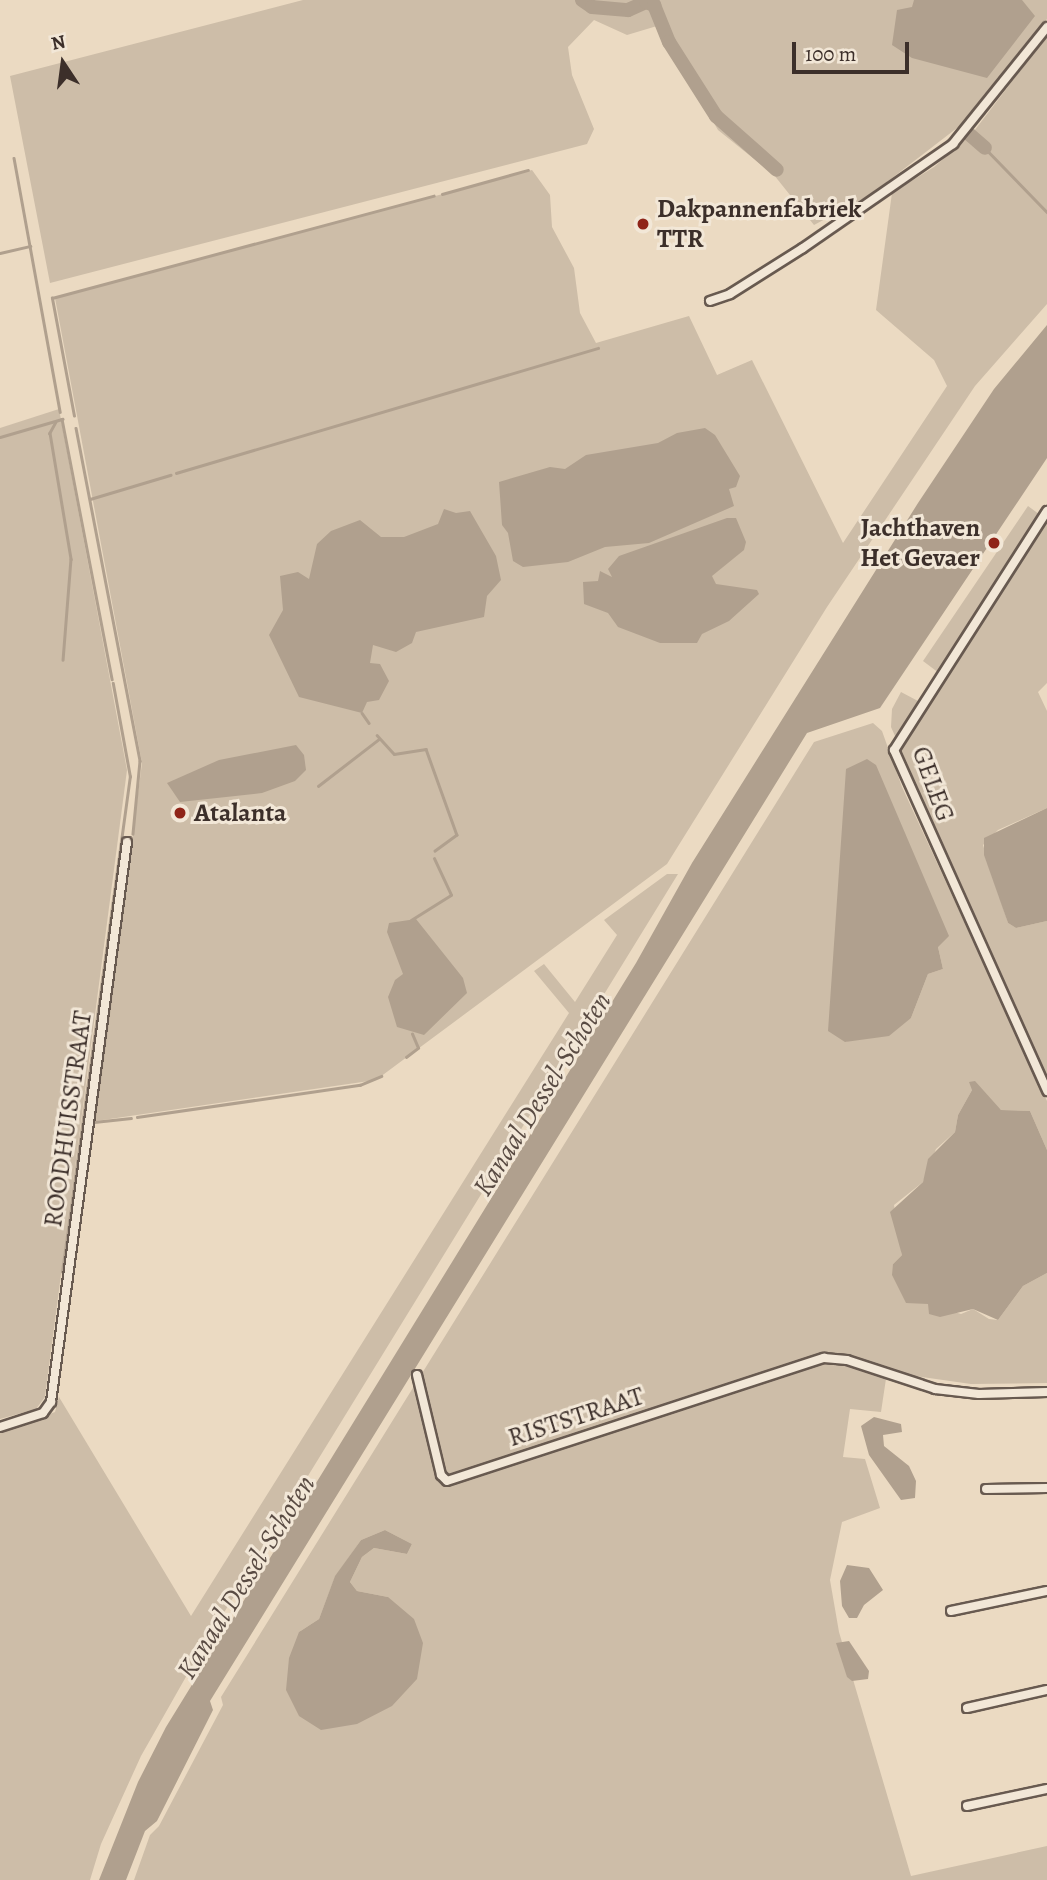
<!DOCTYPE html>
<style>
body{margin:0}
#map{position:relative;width:1047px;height:1880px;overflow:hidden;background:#ebdac2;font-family:Alegreya,serif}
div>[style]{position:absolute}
.green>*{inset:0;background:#cdbda8}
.water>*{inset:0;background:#b0a08e}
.stream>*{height:2.5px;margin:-1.25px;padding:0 1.25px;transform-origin:1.25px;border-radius:1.25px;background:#b0a08e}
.river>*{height:14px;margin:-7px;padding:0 7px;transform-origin:7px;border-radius:7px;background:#b0a08e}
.roads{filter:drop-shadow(2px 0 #685a50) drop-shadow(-2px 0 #685a50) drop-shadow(0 2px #685a50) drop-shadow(0 -2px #685a50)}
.street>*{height:8px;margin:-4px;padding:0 4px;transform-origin:4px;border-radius:4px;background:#f2e7d7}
.dots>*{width:19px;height:19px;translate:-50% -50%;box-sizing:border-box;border:4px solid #f2e7d7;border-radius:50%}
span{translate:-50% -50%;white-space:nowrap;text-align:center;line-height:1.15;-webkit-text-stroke:6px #f2e7d7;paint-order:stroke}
.poi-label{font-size:26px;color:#3c2f2a;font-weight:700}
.left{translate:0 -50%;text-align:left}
.right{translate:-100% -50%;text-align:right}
.street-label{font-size:26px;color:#3c2f2a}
.water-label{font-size:28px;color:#594b43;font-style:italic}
.north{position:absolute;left:28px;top:28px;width:70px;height:70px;-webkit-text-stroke:5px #f2e7d7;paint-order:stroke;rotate:347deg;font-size:19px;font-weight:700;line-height:28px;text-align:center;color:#3c2f2a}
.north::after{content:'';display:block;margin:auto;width:24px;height:32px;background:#3c2f2a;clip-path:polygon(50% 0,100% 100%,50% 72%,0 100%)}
.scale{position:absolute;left:792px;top:42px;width:117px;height:32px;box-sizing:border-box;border:4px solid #3c2f2a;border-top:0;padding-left:9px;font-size:21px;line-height:24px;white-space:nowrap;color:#3c2f2a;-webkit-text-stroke:5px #f2e7d7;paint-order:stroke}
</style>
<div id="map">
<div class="green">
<div style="clip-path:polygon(303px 0,1047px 0,1047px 19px,970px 118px,870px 195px,814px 225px,774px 175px,718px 130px,657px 26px,627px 35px,594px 20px,568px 47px,572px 75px,594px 129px,587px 144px,50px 283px,10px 76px)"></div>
<div style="clip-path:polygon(1047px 36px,1047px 304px,975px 386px,827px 607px,667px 864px,376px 1080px,96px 1121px,142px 763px,55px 298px,532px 170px,550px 195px,552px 227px,574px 268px,580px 313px,596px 343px,689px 316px,717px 375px,752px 360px,843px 543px,947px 386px,934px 360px,876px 310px,892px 193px,934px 167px,971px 135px)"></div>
<div style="clip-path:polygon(59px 409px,127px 770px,45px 1397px,36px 1409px,0 1419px,0 428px)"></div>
<div style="clip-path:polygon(1028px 506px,1047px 520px,1047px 683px,1038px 692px,1047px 711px,1047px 808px,998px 830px,983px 845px,1008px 923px,1016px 928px,1047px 921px,1047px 1078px,891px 727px,892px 709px,901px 692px,918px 701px,939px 673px,923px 661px)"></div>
<div style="clip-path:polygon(evenodd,873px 723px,882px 731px,902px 787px,1047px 1101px,1047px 1150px,1030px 1111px,1001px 1110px,972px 1090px,958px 1115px,955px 1132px,936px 1149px,923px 1182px,894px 1205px,902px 1255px,893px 1264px,919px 1301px,961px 1314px,973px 1309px,989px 1319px,998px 1320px,1023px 1286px,1047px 1273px,1047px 1383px,971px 1384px,887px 1372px,881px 1412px,850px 1409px,843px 1457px,865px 1459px,880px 1508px,842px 1522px,830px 1580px,839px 1632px,911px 1876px,1047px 1846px,1047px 1880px,134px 1880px,150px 1835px,159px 1826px,223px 1705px,221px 1697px,814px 742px,873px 723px,938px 947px,943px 969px,928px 974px,911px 1018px,845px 1042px,938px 947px,873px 723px,385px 1530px,412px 1544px,407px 1554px,374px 1548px,362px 1557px,350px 1582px,357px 1591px,388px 1597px,299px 1632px,319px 1619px,335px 1577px,361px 1540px,385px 1530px)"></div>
<div style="clip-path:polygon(667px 874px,678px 874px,204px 1645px,141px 1756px,101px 1844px,90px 1880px,0 1880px,0 1432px,55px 1412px,59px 1397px,191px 1616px,569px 1013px,534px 971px,544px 964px,575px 1002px,617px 935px,604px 920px)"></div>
</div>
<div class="water">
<div style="clip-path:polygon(914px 0,1022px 0,1035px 16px,987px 78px,912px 58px,892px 45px,897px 10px,912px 7px)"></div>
<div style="clip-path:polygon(1047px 325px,1047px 458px,880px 708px,807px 733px,210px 1701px,213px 1710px,157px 1821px,145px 1831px,126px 1880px,99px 1880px,138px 1782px,166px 1727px,636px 963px,692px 863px,918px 503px,994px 389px)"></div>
<div style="clip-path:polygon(705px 428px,715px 435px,740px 476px,736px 487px,729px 489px,734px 506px,649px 543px,605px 547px,568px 562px,523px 567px,513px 561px,508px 533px,502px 525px,499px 482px,550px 467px,565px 469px,586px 455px,658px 443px,677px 433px)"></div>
<div style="clip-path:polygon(444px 509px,456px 513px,470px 511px,496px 556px,501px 580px,487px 596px,484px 617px,416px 632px,412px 643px,396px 652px,373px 645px,370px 663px,380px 664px,389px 681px,379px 700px,367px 702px,362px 713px,299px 697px,269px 635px,283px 610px,280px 576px,298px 572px,309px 579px,317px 544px,331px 531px,360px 520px,381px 537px,404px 537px,438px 524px)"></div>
<div style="clip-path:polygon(727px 518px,736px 518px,746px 542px,744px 550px,712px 576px,716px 584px,757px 590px,759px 594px,729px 621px,702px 634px,697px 643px,660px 643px,618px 627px,608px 613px,584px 604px,583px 582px,598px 581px,600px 571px,612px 577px,608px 569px,619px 556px)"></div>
<div style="clip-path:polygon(296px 745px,304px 755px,306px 770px,295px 781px,262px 793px,180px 802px,167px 783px,219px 760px)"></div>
<div style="clip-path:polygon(867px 759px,876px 765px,949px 936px,938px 947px,943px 969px,928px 974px,911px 1018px,889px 1036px,845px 1042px,828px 1031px,846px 769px)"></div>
<div style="clip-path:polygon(1047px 808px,1047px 921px,1016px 928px,1008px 923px,984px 855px,984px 838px)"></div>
<div style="clip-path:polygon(416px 919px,463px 978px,467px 993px,424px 1035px,397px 1027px,388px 997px,395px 980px,403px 974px,387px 932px,389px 923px)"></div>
<div style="clip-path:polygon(975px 1081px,1001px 1110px,1030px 1111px,1047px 1150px,1047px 1273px,1023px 1286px,998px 1320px,973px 1309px,940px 1317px,929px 1314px,928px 1304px,906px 1303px,892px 1275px,893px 1264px,902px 1255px,890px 1212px,923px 1182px,928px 1159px,955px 1132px,958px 1115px,972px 1090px,969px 1082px)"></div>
<div style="clip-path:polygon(874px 1417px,901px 1424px,902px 1432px,883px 1435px,884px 1446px,909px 1466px,916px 1481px,915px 1498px,901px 1500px,869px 1455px,861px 1426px)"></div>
<div style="clip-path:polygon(385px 1530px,412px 1544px,407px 1554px,374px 1548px,362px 1557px,350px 1582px,357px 1591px,388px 1597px,414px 1619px,423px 1643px,417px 1679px,392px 1706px,357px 1724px,321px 1730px,299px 1716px,286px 1690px,289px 1658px,299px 1632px,319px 1619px,335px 1576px,361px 1540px)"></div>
<div style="clip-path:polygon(847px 1565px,869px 1568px,883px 1590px,864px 1605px,857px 1618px,849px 1618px,842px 1606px,840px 1581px)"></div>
<div style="clip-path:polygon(849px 1641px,869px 1671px,868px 1679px,852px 1681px,847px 1677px,836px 1643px)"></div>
</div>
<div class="stream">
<div style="left:985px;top:148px;width:89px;rotate:45.9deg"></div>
<div style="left:14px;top:158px;width:258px;rotate:79.7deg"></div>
<div style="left:442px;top:194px;width:89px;rotate:-15.6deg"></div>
<div style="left:0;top:253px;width:31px;rotate:-13deg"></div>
<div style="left:74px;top:416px;width:120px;rotate:-100.6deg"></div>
<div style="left:52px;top:298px;width:395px;rotate:-15deg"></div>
<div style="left:56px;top:422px;width:13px;rotate:119deg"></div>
<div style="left:50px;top:433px;width:128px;rotate:80.5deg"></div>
<div style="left:71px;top:559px;width:101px;rotate:94.5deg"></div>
<div style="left:76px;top:428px;width:339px;rotate:79.1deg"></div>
<div style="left:140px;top:761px;width:73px;rotate:95.5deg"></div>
<div style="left:0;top:437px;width:65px;rotate:-16.2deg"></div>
<div style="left:62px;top:419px;width:265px;rotate:79.1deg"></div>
<div style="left:176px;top:473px;width:440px;rotate:-16.5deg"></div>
<div style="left:90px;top:499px;width:84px;rotate:-16.7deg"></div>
<div style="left:362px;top:713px;width:12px;rotate:55deg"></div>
<div style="left:377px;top:735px;width:25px;rotate:48deg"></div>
<div style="left:394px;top:754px;width:32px;rotate:-9deg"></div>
<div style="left:426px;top:749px;width:91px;rotate:70.2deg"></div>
<div style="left:457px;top:835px;width:27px;rotate:144deg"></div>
<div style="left:318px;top:786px;width:77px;rotate:-37.6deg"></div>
<div style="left:124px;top:898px;width:226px;rotate:97.6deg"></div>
<div style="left:94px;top:1122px;width:37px;rotate:-6deg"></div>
<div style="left:411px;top:920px;width:47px;rotate:-32deg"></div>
<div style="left:451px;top:895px;width:40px;rotate:-115deg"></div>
<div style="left:406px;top:1057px;width:15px;rotate:-37deg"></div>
<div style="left:418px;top:1048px;width:15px;rotate:-113deg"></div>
<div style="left:137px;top:1117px;width:225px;rotate:-8.2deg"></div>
<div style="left:360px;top:1085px;width:23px;rotate:-23deg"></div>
<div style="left:62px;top:1272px;width:500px;rotate:-82.2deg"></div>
<div style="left:130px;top:777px;width:95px;rotate:-100.4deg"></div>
</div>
<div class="river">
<div style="left:582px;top:0;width:12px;rotate:35deg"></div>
<div style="left:592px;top:7px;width:36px;rotate:5deg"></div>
<div style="left:628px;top:10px;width:20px;rotate:-24deg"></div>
<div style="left:646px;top:2px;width:9px;rotate:21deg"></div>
<div style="left:654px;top:5px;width:40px;rotate:68deg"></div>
<div style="left:669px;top:42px;width:88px;rotate:57.6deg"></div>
<div style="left:716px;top:116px;width:81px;rotate:41.5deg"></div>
<div style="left:969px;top:134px;width:21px;rotate:41deg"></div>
</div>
<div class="roads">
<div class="street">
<div style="left:710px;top:301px;width:21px;rotate:-19deg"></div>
<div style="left:730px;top:294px;width:86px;rotate:-32.2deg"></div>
<div style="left:803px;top:248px;width:183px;rotate:-34.7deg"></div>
<div style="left:953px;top:144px;width:150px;rotate:-51.2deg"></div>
<div style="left:1047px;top:511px;width:284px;rotate:122.6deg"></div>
<div style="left:894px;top:750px;width:374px;rotate:65.8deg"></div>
<div style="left:417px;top:1375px;width:103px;rotate:76.5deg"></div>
<div style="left:441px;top:1475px;width:8px;rotate:45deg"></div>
<div style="left:447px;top:1481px;width:397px;rotate:-18.1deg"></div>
<div style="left:824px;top:1358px;width:23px;rotate:5deg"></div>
<div style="left:847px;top:1360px;width:93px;rotate:18.2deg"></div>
<div style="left:935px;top:1389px;width:44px;rotate:6.5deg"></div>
<div style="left:979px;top:1394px;width:68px;rotate:-1.7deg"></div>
<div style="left:0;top:1427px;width:45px;rotate:-18deg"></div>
<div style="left:43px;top:1413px;width:14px;rotate:-54deg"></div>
<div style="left:51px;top:1402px;width:565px;rotate:-82.27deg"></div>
<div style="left:986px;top:1489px;width:61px;rotate:-0.9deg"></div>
<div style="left:951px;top:1611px;width:98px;rotate:-11.8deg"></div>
<div style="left:967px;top:1708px;width:82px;rotate:-12.7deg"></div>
<div style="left:967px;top:1806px;width:82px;rotate:-12deg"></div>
</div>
</div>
<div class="dots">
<div style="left:643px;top:224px;background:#8f2418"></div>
<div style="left:994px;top:543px;background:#8f2418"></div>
<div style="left:180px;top:813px;background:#8f2418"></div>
</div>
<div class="poi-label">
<span class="left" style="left:657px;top:224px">Dakpannenfabriek<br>TTR</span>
<span class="right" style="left:980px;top:543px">Jachthaven<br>Het Gevaer</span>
<span class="left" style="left:194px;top:813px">Atalanta</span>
</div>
<div class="street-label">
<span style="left:933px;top:784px;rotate:70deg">GELEG</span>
<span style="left:68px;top:1119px;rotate:-82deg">ROODHUISSTRAAT</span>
<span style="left:576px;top:1417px;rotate:-18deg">RISTSTRAAT</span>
</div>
<div class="water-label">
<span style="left:542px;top:1094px;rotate:-58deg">Kanaal Dessel-Schoten</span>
<span style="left:246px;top:1577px;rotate:-58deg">Kanaal Dessel-Schoten</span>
</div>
<div class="north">N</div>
<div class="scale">100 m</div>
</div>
